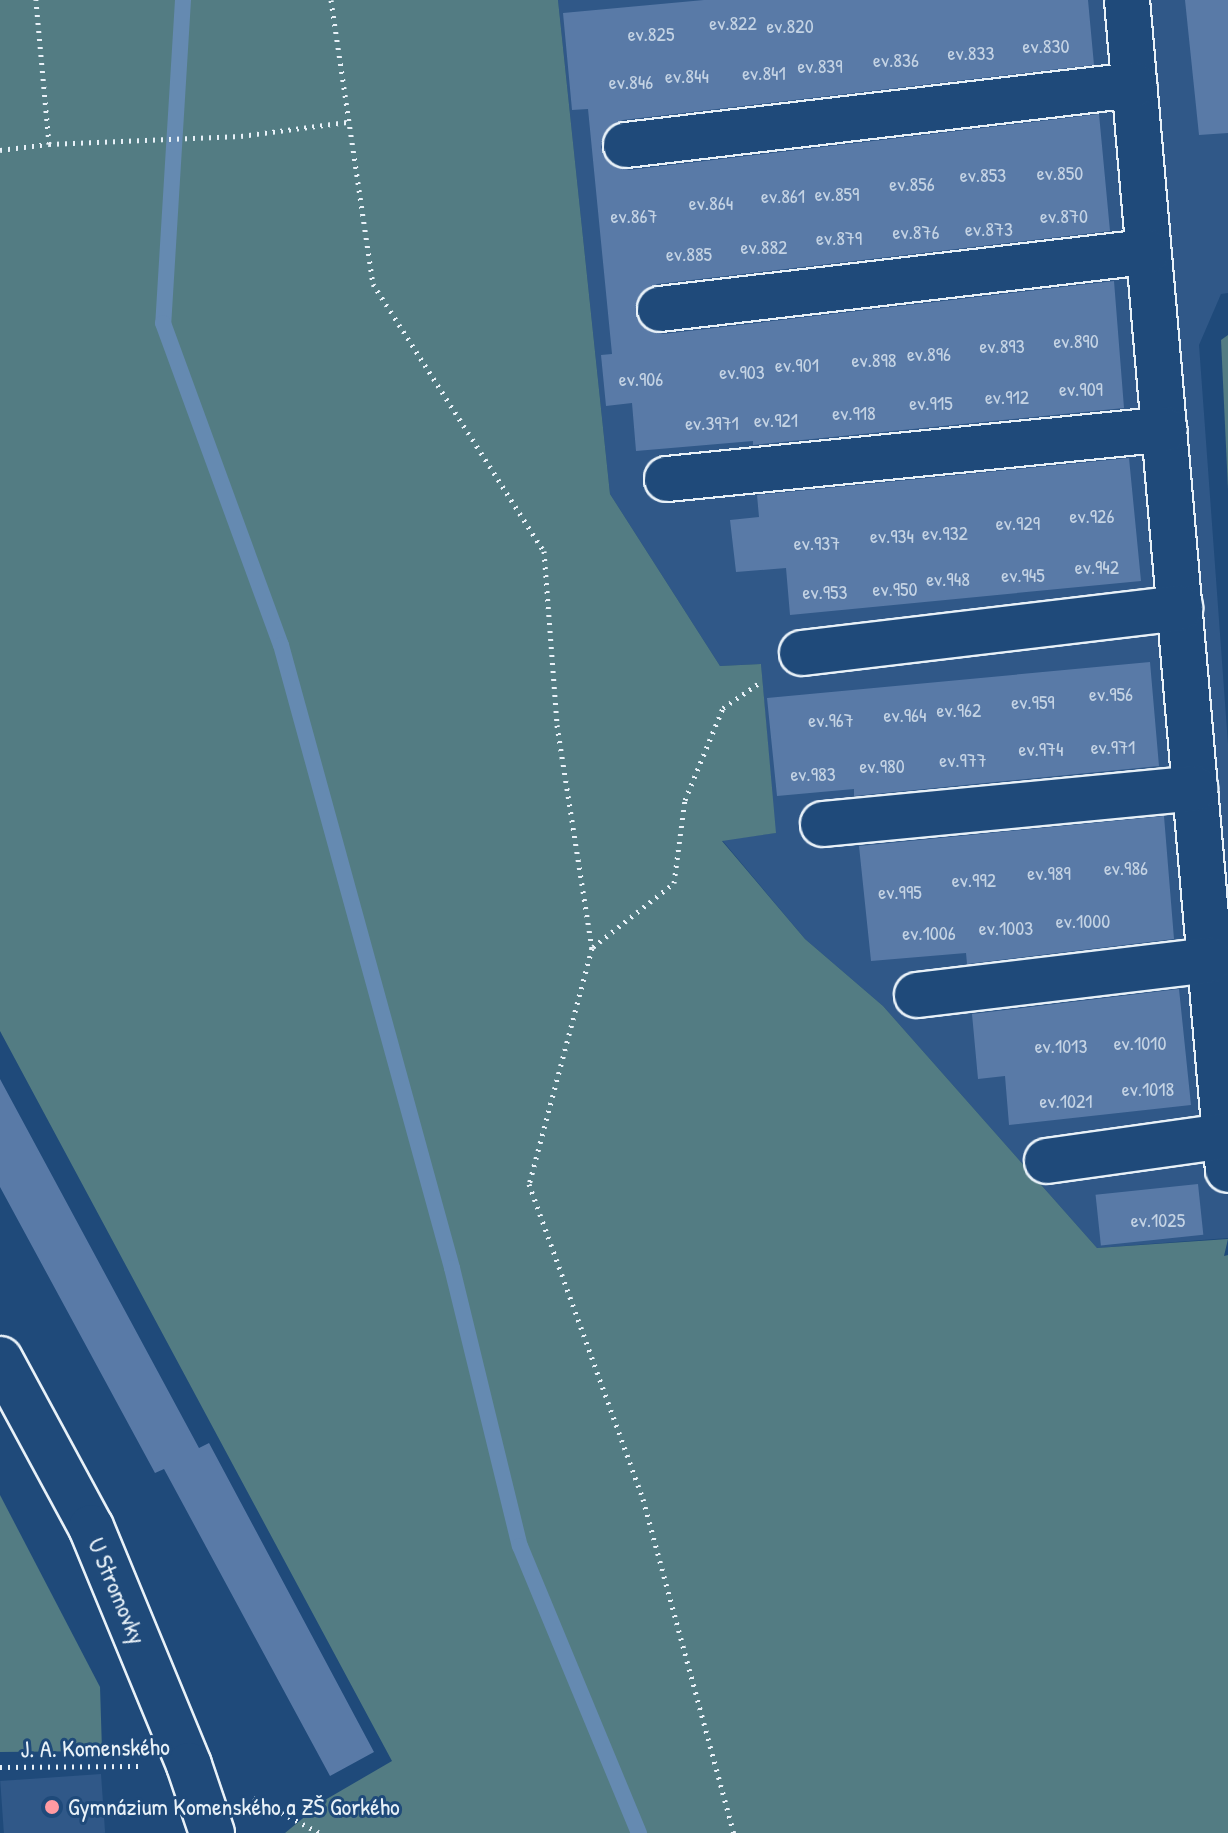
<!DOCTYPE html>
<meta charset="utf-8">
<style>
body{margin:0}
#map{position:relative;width:1228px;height:1833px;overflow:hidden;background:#1f4a7a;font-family:"Patrick Hand",sans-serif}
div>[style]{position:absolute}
.built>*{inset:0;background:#305888;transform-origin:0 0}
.green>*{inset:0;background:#537c83}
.stream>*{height:16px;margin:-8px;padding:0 8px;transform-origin:8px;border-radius:8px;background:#658ab1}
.building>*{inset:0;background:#597aa7;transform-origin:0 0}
.path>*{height:5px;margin-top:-2.5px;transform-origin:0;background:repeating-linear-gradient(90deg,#e8f1f8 0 2px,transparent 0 8px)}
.roads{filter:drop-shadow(2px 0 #e8f1f8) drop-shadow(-2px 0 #e8f1f8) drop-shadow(0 2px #e8f1f8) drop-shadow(0 -2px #e8f1f8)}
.minor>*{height:44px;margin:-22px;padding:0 22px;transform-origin:22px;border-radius:22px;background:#1f4a7a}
.dots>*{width:22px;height:22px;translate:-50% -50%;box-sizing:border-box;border:4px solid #1f4a7a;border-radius:50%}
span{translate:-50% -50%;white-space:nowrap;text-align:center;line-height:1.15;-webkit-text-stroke:6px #1f4a7a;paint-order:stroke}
.number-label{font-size:20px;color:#c4d3e4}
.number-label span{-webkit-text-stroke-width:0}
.street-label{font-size:24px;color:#e8f1f8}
.poi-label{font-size:24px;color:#e8f1f8}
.left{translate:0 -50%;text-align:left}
</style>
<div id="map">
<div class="built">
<div style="clip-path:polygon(558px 0,1228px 0,1228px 293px,1221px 294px,1199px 345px,1228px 744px,1228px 1238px,1097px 1248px,883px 1006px,805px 939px,722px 840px,775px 833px,761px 664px,720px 666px,610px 494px)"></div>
<div style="left:101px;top:1774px;width:59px;height:101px;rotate:86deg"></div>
</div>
<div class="green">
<div style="clip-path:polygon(0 0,558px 0,610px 494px,720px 666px,761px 664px,776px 833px,722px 841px,805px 939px,883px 1006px,1097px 1248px,1228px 1239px,1224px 1256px,1228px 1255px,1228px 1833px,285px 1833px,325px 1800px,392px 1761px,0 1031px)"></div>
<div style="clip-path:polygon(1228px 335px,1228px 489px,1221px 340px)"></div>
<div style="clip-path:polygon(0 1495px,100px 1687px,102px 1751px,0 1752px)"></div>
</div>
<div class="stream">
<div style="left:183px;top:0;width:324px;rotate:93.5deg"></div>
<div style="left:163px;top:323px;width:343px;rotate:69.9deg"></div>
<div style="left:281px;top:645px;width:646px;rotate:74.65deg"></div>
<div style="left:452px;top:1268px;width:286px;rotate:76.3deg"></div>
<div style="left:520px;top:1546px;width:311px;rotate:67.5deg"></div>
</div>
<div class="building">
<div style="clip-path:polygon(704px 0,1088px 0,1094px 65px,623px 120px,610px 126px,601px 147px,607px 161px,629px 170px,1099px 114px,1110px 231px,657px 284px,637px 300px,640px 324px,663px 334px,1114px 281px,1124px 408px,753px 445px,753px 441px,636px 451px,632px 403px,606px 406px,601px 355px,612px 354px,588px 109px,572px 110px,563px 13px)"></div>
<div style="clip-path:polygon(1185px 0,1228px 0,1228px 133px,1199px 135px)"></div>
<div style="clip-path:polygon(1129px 458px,1141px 581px,790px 615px,786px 568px,736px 572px,730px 520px,759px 517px,757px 495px)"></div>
<div style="clip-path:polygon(1150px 662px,1159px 766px,854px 796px,854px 789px,777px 796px,767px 698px)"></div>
<div style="clip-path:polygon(1164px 816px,1174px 939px,967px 964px,966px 953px,871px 961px,859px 846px)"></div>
<div style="clip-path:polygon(1179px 989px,1191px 1105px,1009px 1125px,1005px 1076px,978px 1079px,972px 1014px)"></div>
<div style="clip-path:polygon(0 1079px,199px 1448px,209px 1443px,374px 1752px,330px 1776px,164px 1469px,155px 1473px,0 1187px)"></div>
<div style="left:1198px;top:1184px;width:51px;height:103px;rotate:84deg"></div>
</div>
<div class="path">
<div style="left:331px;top:0;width:287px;rotate:81.6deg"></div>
<div style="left:373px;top:284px;width:317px;rotate:57.4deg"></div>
<div style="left:544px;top:551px;width:174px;rotate:85.7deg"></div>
<div style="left:557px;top:725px;width:226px;rotate:81.1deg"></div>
<div style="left:592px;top:948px;width:244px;rotate:104.9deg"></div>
<div style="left:529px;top:1184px;width:335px;rotate:70.1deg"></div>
<div style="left:643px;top:1499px;width:346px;rotate:74.8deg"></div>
<div style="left:49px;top:144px;width:192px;rotate:-2.4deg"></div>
<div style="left:241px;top:136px;width:107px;rotate:-7.5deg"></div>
<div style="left:0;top:150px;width:49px;rotate:-7deg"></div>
<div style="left:49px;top:144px;width:145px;rotate:-95.2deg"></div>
<div style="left:593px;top:947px;width:103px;rotate:-38.3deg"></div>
<div style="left:674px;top:883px;width:84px;rotate:-82.5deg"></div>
<div style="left:685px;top:800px;width:100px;rotate:-67.6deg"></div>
<div style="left:723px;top:708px;width:47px;rotate:-34.7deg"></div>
<div style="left:0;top:1767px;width:139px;rotate:-0.4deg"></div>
<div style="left:253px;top:1798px;width:76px;rotate:27.6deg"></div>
</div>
<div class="roads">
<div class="minor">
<div style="left:1127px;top:0;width:1174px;rotate:85.07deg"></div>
<div style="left:626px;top:145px;width:512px;rotate:-6.74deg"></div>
<div style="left:660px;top:309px;width:491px;rotate:-6.7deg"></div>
<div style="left:667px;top:479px;width:500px;rotate:-5.7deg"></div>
<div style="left:802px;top:653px;width:381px;rotate:-6.8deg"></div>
<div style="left:823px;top:824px;width:374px;rotate:-5.5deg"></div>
<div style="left:917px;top:995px;width:295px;rotate:-6.8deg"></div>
<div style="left:1047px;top:1161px;width:180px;rotate:-8deg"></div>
<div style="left:0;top:1359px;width:191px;rotate:61.6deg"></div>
<div style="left:91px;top:1527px;width:257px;rotate:67.6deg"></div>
<div style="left:189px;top:1765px;width:72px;rotate:71.3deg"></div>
</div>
</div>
<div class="dots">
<div style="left:52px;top:1807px;background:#ff9aa2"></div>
</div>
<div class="number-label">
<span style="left:733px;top:22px">ev.822</span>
<span style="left:790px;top:25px">ev.820</span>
<span style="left:651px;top:33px">ev.825</span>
<span style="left:1046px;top:45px">ev.830</span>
<span style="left:971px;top:52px">ev.833</span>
<span style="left:896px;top:59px">ev.836</span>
<span style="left:820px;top:65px">ev.839</span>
<span style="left:764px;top:72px">ev.841</span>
<span style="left:687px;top:75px">ev.844</span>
<span style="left:631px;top:81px">ev.846</span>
<span style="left:1060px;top:172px">ev.850</span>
<span style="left:983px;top:174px">ev.853</span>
<span style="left:912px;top:183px">ev.856</span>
<span style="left:837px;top:193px">ev.859</span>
<span style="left:783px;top:195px">ev.861</span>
<span style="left:711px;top:202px">ev.864</span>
<span style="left:634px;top:215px">ev.867</span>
<span style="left:1064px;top:215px">ev.870</span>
<span style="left:989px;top:228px">ev.873</span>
<span style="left:916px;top:231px">ev.876</span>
<span style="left:839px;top:237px">ev.879</span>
<span style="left:764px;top:246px">ev.882</span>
<span style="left:689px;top:253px">ev.885</span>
<span style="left:1076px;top:340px">ev.890</span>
<span style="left:1002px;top:345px">ev.893</span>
<span style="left:929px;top:353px">ev.896</span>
<span style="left:874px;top:359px">ev.898</span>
<span style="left:797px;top:364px">ev.901</span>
<span style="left:742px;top:371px">ev.903</span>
<span style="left:641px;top:378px">ev.906</span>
<span style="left:1081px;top:388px">ev.909</span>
<span style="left:1007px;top:396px">ev.912</span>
<span style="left:931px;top:402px">ev.915</span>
<span style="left:854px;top:412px">ev.918</span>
<span style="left:776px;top:419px">ev.921</span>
<span style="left:712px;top:422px">ev.3971</span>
<span style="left:1092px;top:515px">ev.926</span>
<span style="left:1018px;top:522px">ev.929</span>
<span style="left:945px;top:532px">ev.932</span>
<span style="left:892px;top:535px">ev.934</span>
<span style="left:817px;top:542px">ev.937</span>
<span style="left:1097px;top:566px">ev.942</span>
<span style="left:1023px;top:574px">ev.945</span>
<span style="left:948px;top:578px">ev.948</span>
<span style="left:895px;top:588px">ev.950</span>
<span style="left:825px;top:591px">ev.953</span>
<span style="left:1111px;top:693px">ev.956</span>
<span style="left:1033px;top:701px">ev.959</span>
<span style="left:959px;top:709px">ev.962</span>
<span style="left:905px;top:714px">ev.964</span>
<span style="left:831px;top:719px">ev.967</span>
<span style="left:1113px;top:746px">ev.971</span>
<span style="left:1041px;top:748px">ev.974</span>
<span style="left:963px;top:759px">ev.977</span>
<span style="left:882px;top:765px">ev.980</span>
<span style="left:813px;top:773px">ev.983</span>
<span style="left:1126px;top:867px">ev.986</span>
<span style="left:1049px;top:872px">ev.989</span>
<span style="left:974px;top:879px">ev.992</span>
<span style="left:900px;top:891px">ev.995</span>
<span style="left:1083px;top:920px">ev.1000</span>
<span style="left:1006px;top:927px">ev.1003</span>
<span style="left:929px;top:932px">ev.1006</span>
<span style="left:1140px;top:1042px">ev.1010</span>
<span style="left:1061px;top:1045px">ev.1013</span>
<span style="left:1148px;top:1088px">ev.1018</span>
<span style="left:1066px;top:1100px">ev.1021</span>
<span style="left:1158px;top:1219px">ev.1025</span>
</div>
<div class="street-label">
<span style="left:117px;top:1591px;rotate:67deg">U Stromovky</span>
<span style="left:95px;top:1748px;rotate:-1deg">J. A. Komenského</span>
</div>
<div class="poi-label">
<span class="left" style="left:68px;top:1807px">Gymnázium Komenského a ZŠ Gorkého</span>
</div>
</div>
